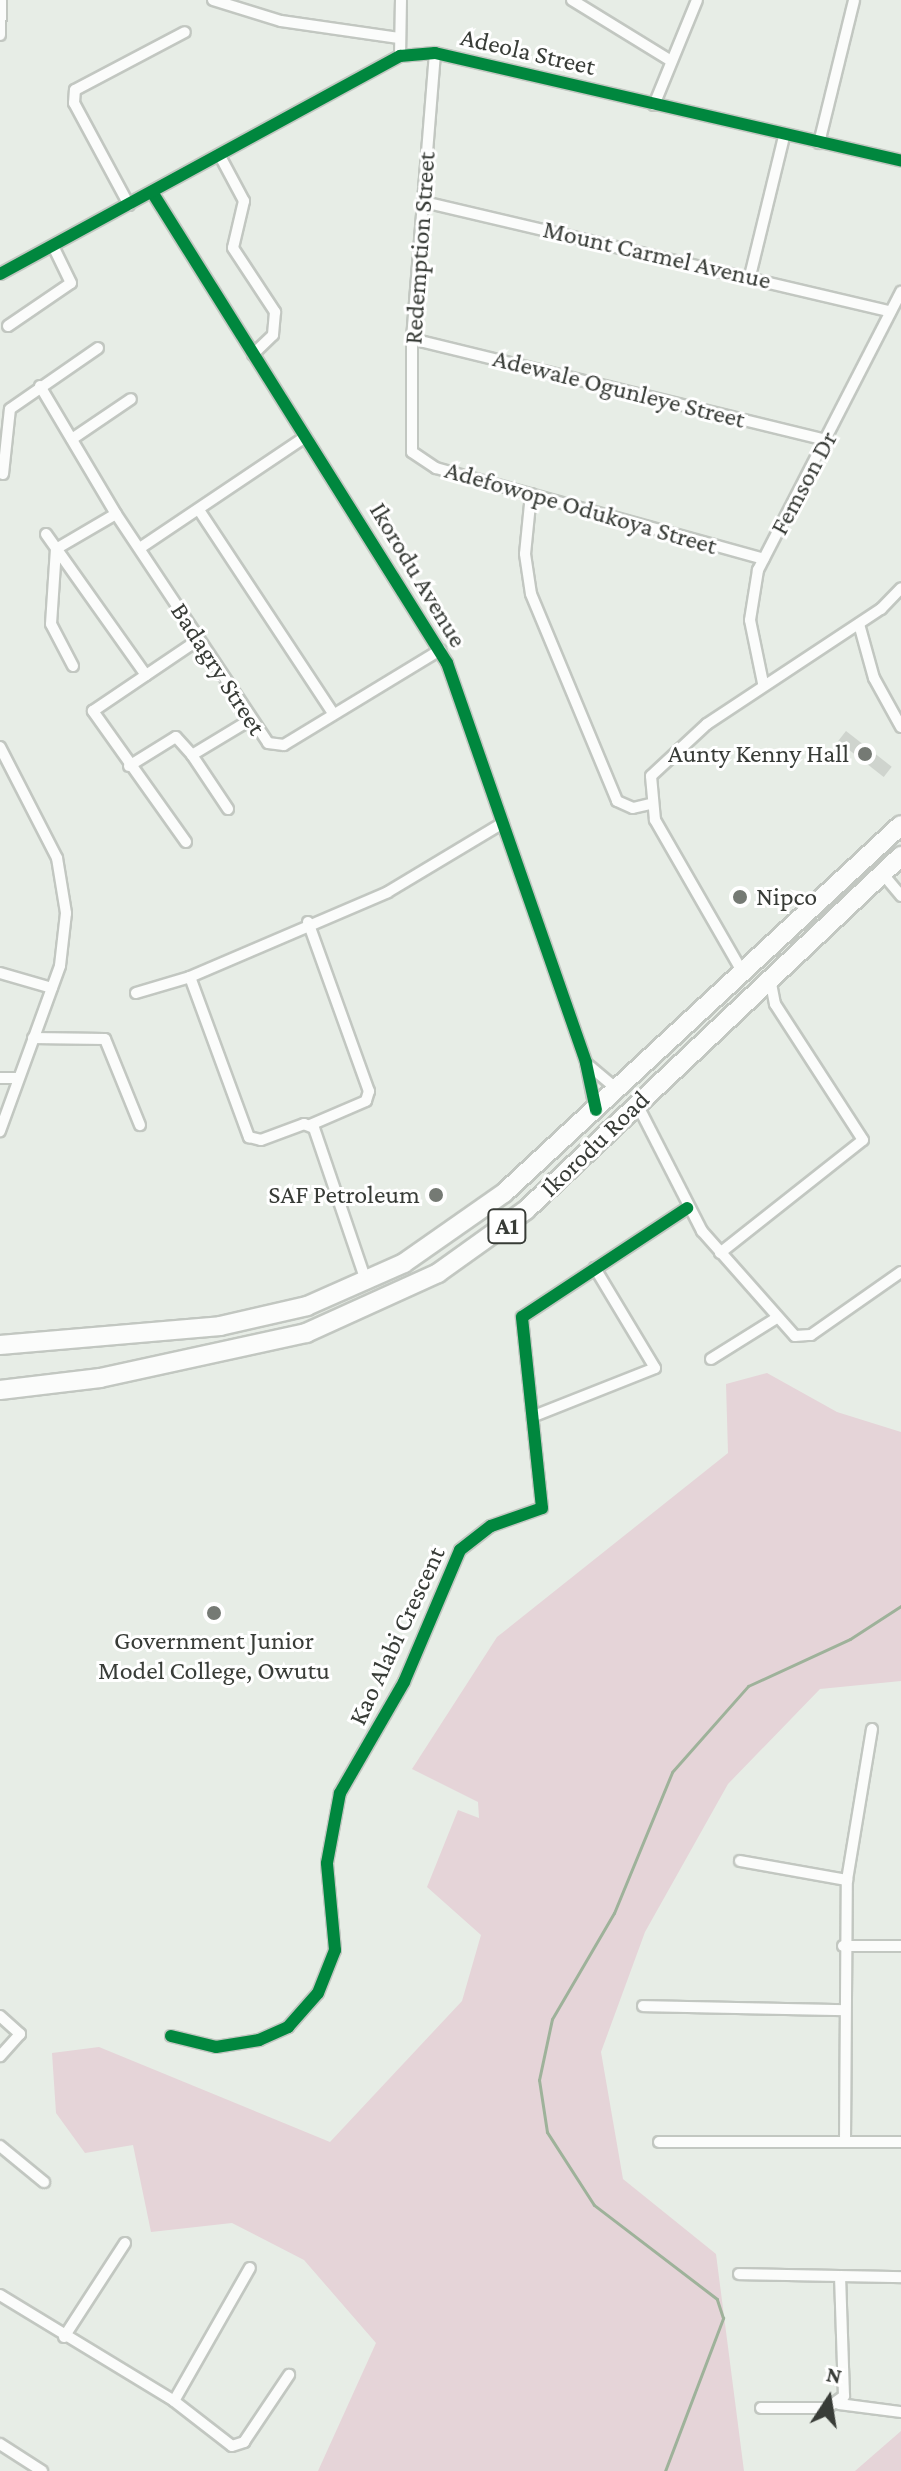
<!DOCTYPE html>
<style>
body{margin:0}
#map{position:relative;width:901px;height:2471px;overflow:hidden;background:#e7ede6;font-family:"Crimson Pro",serif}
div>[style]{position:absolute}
.green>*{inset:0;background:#e5d4d8}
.stream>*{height:3px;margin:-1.5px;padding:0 1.5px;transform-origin:1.5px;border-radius:1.5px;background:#9eb29a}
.building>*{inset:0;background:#cfd4ce;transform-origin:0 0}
.roads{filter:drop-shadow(2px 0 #c2c7c1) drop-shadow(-2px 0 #c2c7c1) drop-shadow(0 2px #c2c7c1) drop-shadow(0 -2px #c2c7c1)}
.street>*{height:10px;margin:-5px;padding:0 5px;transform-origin:5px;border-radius:5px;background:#fbfcfb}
.highway>*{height:18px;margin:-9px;padding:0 9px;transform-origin:9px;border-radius:9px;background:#fbfcfb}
.cycleway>*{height:12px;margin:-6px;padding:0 6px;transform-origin:6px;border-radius:6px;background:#00873e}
.dots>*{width:22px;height:22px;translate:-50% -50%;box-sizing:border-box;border:4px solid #fff;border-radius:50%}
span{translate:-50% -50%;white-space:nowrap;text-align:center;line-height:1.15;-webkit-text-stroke:6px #fff;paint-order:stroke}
.shield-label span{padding:2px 6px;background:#fff;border:2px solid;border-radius:6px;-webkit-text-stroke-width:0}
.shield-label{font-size:24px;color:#383c37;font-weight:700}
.street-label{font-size:26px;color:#383c37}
.poi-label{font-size:26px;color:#383c37}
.right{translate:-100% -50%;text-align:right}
.left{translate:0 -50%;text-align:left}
.north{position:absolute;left:789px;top:2359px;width:80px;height:80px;-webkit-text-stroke:6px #fff;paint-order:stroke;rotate:12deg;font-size:22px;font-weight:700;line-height:32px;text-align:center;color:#383c37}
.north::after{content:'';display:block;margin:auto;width:28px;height:36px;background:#383c37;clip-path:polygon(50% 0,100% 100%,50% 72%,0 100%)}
</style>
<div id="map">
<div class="green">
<div style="clip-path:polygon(767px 1373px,837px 1412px,901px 1432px,901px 1681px,820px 1689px,728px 1784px,645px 1932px,601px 2052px,623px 2179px,716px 2254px,744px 2471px,318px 2471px,376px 2343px,304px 2260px,232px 2223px,151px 2232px,133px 2145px,85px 2153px,56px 2113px,52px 2053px,99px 2047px,330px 2142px,462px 2001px,481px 1935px,427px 1887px,458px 1810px,479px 1818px,478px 1802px,412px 1769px,497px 1637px,728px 1453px,726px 1384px)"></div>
<div style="clip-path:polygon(901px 2431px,901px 2471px,855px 2471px)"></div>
</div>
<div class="stream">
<div style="left:665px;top:2471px;width:164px;rotate:-69.2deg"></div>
<div style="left:723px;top:2318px;width:20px;rotate:-108deg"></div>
<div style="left:717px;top:2299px;width:155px;rotate:-142.6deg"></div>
<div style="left:594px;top:2205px;width:87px;rotate:-122.8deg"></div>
<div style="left:547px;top:2132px;width:53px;rotate:-98.7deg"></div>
<div style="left:539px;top:2080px;width:62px;rotate:-78deg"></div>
<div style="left:552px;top:2019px;width:123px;rotate:-59.7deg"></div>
<div style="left:614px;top:1913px;width:152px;rotate:-67.6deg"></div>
<div style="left:672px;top:1772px;width:115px;rotate:-48.5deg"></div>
<div style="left:748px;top:1686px;width:112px;rotate:-24.7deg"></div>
<div style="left:850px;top:1639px;width:61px;rotate:-32.9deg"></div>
</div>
<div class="building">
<div style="left:846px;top:731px;width:58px;height:13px;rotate:38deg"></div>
</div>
<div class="roads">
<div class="street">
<div style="left:213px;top:0;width:71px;rotate:17.2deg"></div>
<div style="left:281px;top:21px;width:119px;rotate:8.2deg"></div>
<div style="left:572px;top:0;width:116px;rotate:31.6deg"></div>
<div style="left:0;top:35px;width:35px;rotate:-88deg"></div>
<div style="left:435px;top:53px;width:287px;rotate:94.6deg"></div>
<div style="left:412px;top:339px;width:113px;rotate:90deg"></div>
<div style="left:412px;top:452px;width:29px;rotate:34deg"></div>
<div style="left:436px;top:468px;width:340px;rotate:15.5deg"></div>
<div style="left:400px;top:56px;width:56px;rotate:-89deg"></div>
<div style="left:654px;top:105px;width:113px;rotate:-67.7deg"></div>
<div style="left:819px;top:143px;width:147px;rotate:-76.2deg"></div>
<div style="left:220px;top:156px;width:51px;rotate:61.9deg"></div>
<div style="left:244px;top:201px;width:48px;rotate:103.2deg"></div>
<div style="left:233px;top:248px;width:77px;rotate:56.7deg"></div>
<div style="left:275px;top:312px;width:23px;rotate:95deg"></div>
<div style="left:273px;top:335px;width:28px;rotate:136deg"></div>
<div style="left:152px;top:192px;width:556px;rotate:57.94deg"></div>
<div style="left:447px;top:663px;width:423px;rotate:70.8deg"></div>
<div style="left:586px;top:1063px;width:47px;rotate:78.9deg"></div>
<div style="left:424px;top:202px;width:479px;rotate:13.2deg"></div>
<div style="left:129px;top:205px;width:116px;rotate:-118.3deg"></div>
<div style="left:74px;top:103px;width:13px;rotate:-86deg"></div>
<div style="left:75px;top:90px;width:124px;rotate:-27.8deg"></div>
<div style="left:0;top:274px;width:456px;rotate:-28.6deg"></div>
<div style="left:400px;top:56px;width:35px;rotate:-5deg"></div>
<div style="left:435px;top:53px;width:478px;rotate:13deg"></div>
<div style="left:750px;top:276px;width:143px;rotate:-76.3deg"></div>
<div style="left:8px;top:326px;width:76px;rotate:-34.3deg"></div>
<div style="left:71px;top:283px;width:41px;rotate:-115.9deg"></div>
<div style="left:412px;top:339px;width:427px;rotate:13.7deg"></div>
<div style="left:40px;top:386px;width:149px;rotate:59.3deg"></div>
<div style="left:116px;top:514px;width:275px;rotate:56.4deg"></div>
<div style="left:268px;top:743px;width:16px;rotate:7deg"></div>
<div style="left:284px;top:745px;width:183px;rotate:-31.3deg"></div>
<div style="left:72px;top:439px;width:71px;rotate:-34.1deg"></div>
<div style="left:3px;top:474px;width:65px;rotate:-83.9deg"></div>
<div style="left:10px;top:409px;width:107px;rotate:-34.7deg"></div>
<div style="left:531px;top:494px;width:60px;rotate:95.7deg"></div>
<div style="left:525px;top:554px;width:40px;rotate:81.5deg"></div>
<div style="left:531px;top:594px;width:224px;rotate:67.4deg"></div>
<div style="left:617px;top:801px;width:17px;rotate:24deg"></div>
<div style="left:633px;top:808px;width:17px;rotate:-13deg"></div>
<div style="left:199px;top:510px;width:242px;rotate:56.6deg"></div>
<div style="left:46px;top:534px;width:173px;rotate:54.7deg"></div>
<div style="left:140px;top:548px;width:199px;rotate:-33.9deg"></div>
<div style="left:859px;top:624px;width:56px;rotate:74.5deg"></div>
<div style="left:874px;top:678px;width:56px;rotate:61.1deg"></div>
<div style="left:73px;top:666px;width:47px;rotate:-117.6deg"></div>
<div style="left:51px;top:624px;width:75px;rotate:-86.2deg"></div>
<div style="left:56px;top:549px;width:69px;rotate:-30.3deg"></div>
<div style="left:763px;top:683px;width:64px;rotate:-101.7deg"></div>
<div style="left:750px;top:620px;width:51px;rotate:-80.9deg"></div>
<div style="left:758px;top:570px;width:313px;rotate:-62.8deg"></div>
<div style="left:0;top:747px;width:125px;rotate:62.8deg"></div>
<div style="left:57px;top:858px;width:56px;rotate:80.7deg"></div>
<div style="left:66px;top:913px;width:53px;rotate:96.5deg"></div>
<div style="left:60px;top:966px;width:176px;rotate:110deg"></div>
<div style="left:192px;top:755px;width:65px;rotate:56.3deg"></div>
<div style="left:129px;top:766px;width:55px;rotate:-31.7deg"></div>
<div style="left:176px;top:737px;width:24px;rotate:48deg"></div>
<div style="left:192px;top:755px;width:68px;rotate:-31.1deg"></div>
<div style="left:186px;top:842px;width:161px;rotate:-125.4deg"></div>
<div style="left:93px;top:711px;width:127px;rotate:-34.1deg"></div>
<div style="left:882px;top:873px;width:30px;rotate:50deg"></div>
<div style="left:308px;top:922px;width:180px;rotate:70.2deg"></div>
<div style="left:369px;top:1091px;width:10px;rotate:107deg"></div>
<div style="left:366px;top:1101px;width:61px;rotate:156.8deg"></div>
<div style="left:0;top:973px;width:54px;rotate:16.1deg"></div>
<div style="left:743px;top:973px;width:177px;rotate:-119.9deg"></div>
<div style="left:655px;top:820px;width:44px;rotate:-95.2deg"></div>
<div style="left:651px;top:776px;width:76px;rotate:-42.9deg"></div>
<div style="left:707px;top:724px;width:209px;rotate:-33.5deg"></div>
<div style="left:881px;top:609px;width:29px;rotate:-46deg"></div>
<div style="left:190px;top:977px;width:171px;rotate:69.8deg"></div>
<div style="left:249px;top:1137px;width:12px;rotate:14deg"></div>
<div style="left:261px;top:1140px;width:46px;rotate:-20.4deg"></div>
<div style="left:304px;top:1124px;width:11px;rotate:22deg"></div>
<div style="left:314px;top:1128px;width:162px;rotate:71.2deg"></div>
<div style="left:136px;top:993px;width:56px;rotate:-16.5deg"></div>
<div style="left:190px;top:977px;width:215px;rotate:-23.2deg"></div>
<div style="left:388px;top:892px;width:134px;rotate:-31deg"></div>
<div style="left:33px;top:1038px;width:72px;rotate:0.8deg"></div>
<div style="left:105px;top:1039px;width:93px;rotate:67.9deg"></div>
<div style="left:586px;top:1063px;width:42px;rotate:40.2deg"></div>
<div style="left:0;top:1078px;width:17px"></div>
<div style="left:637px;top:1104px;width:143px;rotate:62.9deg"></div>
<div style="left:702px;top:1231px;width:140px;rotate:48.5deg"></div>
<div style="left:795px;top:1336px;width:16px;rotate:-4deg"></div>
<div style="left:811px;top:1335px;width:110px;rotate:-35deg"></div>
<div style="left:720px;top:1253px;width:182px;rotate:-38.3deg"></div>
<div style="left:863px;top:1140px;width:162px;rotate:-122.9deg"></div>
<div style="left:775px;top:1004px;width:26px;rotate:-101deg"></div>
<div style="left:711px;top:1359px;width:75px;rotate:-32deg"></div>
<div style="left:534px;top:1416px;width:130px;rotate:-21.6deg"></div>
<div style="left:655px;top:1368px;width:117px;rotate:-121deg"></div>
<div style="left:740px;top:1861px;width:109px;rotate:10.1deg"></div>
<div style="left:843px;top:1946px;width:58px"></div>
<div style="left:643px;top:2006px;width:199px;rotate:1.2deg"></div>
<div style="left:0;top:2016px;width:27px;rotate:42deg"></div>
<div style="left:20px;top:2034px;width:30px;rotate:132deg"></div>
<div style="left:171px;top:2036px;width:46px;rotate:13.7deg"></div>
<div style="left:216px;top:2047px;width:44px;rotate:-9.2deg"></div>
<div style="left:259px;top:2040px;width:32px;rotate:-24deg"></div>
<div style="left:288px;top:2027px;width:45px;rotate:-48.6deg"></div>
<div style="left:318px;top:1993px;width:46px;rotate:-68.4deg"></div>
<div style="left:335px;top:1950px;width:87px;rotate:-95.3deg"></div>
<div style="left:327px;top:1863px;width:71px;rotate:-79.5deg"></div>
<div style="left:340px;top:1793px;width:128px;rotate:-60deg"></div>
<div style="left:404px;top:1682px;width:143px;rotate:-67deg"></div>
<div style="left:460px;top:1550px;width:39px;rotate:-38deg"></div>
<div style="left:491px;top:1526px;width:54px;rotate:-19.4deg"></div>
<div style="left:542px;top:1508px;width:192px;rotate:-96deg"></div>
<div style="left:522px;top:1317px;width:198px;rotate:-33.4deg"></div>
<div style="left:659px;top:2142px;width:242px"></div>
<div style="left:845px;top:2142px;width:262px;rotate:-89.6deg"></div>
<div style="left:847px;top:1880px;width:153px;rotate:-80.6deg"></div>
<div style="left:0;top:2146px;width:57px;rotate:39.3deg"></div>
<div style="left:739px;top:2274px;width:162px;rotate:1.1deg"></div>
<div style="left:0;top:2295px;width:204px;rotate:31.3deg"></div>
<div style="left:174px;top:2401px;width:73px;rotate:37.8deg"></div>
<div style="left:232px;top:2446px;width:13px;rotate:-18deg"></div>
<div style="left:244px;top:2442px;width:81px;rotate:-56.1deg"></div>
<div style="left:64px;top:2337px;width:112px;rotate:-57deg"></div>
<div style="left:174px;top:2401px;width:153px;rotate:-60.3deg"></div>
<div style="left:839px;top:2404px;width:63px;rotate:7.4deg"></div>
<div style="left:761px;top:2408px;width:66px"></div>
<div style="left:827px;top:2408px;width:21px;rotate:-35deg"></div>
<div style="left:844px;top:2396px;width:120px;rotate:-91.9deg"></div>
<div style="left:0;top:2444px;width:50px;rotate:32.7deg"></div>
</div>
<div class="highway">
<div style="left:0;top:1345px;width:221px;rotate:-4.9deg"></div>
<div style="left:220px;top:1326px;width:89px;rotate:-12.9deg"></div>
<div style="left:307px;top:1306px;width:106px;rotate:-23.9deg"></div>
<div style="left:404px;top:1263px;width:122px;rotate:-35deg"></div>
<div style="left:504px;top:1193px;width:541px;rotate:-42.83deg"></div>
<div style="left:0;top:1390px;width:101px;rotate:-6.8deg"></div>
<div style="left:100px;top:1378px;width:211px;rotate:-12.3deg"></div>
<div style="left:306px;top:1333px;width:145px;rotate:-24.4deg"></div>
<div style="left:438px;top:1273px;width:108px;rotate:-35.6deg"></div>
<div style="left:526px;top:1210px;width:516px;rotate:-43.35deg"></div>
</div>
</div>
<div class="cycleway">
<div style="left:152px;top:192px;width:556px;rotate:57.94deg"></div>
<div style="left:447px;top:663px;width:423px;rotate:70.8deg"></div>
<div style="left:586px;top:1063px;width:48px;rotate:78deg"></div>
<div style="left:0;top:274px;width:456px;rotate:-28.6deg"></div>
<div style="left:400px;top:56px;width:35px;rotate:-5deg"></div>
<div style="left:435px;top:53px;width:478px;rotate:13deg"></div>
<div style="left:171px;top:2036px;width:46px;rotate:13.7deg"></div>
<div style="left:216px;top:2047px;width:44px;rotate:-9.2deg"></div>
<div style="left:259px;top:2040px;width:32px;rotate:-24deg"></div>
<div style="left:288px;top:2027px;width:45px;rotate:-48.6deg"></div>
<div style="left:318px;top:1993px;width:46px;rotate:-68.4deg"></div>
<div style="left:335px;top:1950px;width:87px;rotate:-95.3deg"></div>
<div style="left:327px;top:1863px;width:71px;rotate:-79.5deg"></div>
<div style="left:340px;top:1793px;width:128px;rotate:-60deg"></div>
<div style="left:404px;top:1682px;width:143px;rotate:-67deg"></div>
<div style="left:460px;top:1550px;width:39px;rotate:-38deg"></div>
<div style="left:491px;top:1526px;width:54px;rotate:-19.4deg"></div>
<div style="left:542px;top:1508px;width:192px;rotate:-96deg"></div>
<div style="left:522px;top:1317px;width:198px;rotate:-33.4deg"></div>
</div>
<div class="dots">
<div style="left:865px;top:754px;background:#757a74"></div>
<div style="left:740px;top:897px;background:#757a74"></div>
<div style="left:436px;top:1195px;background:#757a74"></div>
<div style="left:214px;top:1613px;background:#757a74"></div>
</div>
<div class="shield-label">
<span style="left:507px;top:1226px">A1</span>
</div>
<div class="street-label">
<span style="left:528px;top:52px;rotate:13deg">Adeola Street</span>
<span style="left:420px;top:248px;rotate:-86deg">Redemption Street</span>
<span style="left:657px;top:255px;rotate:13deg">Mount Carmel Avenue</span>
<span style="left:619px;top:389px;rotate:14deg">Adewale Ogunleye Street</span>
<span style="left:804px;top:483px;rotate:-62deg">Femson Dr</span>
<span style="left:581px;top:508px;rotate:16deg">Adefowope Odukoya Street</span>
<span style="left:418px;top:575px;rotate:59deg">Ikorodu Avenue</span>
<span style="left:218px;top:669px;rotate:57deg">Badagry Street</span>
<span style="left:595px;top:1144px;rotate:-44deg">Ikorodu Road</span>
<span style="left:397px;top:1636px;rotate:-65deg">Kao Alabi Crescent</span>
</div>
<div class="poi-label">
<span class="right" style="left:849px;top:754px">Aunty Kenny Hall</span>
<span class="left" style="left:756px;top:897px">Nipco</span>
<span class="right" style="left:420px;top:1195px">SAF Petroleum</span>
<span style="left:214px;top:1656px">Government Junior<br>Model College, Owutu</span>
</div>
<div class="north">N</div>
</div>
